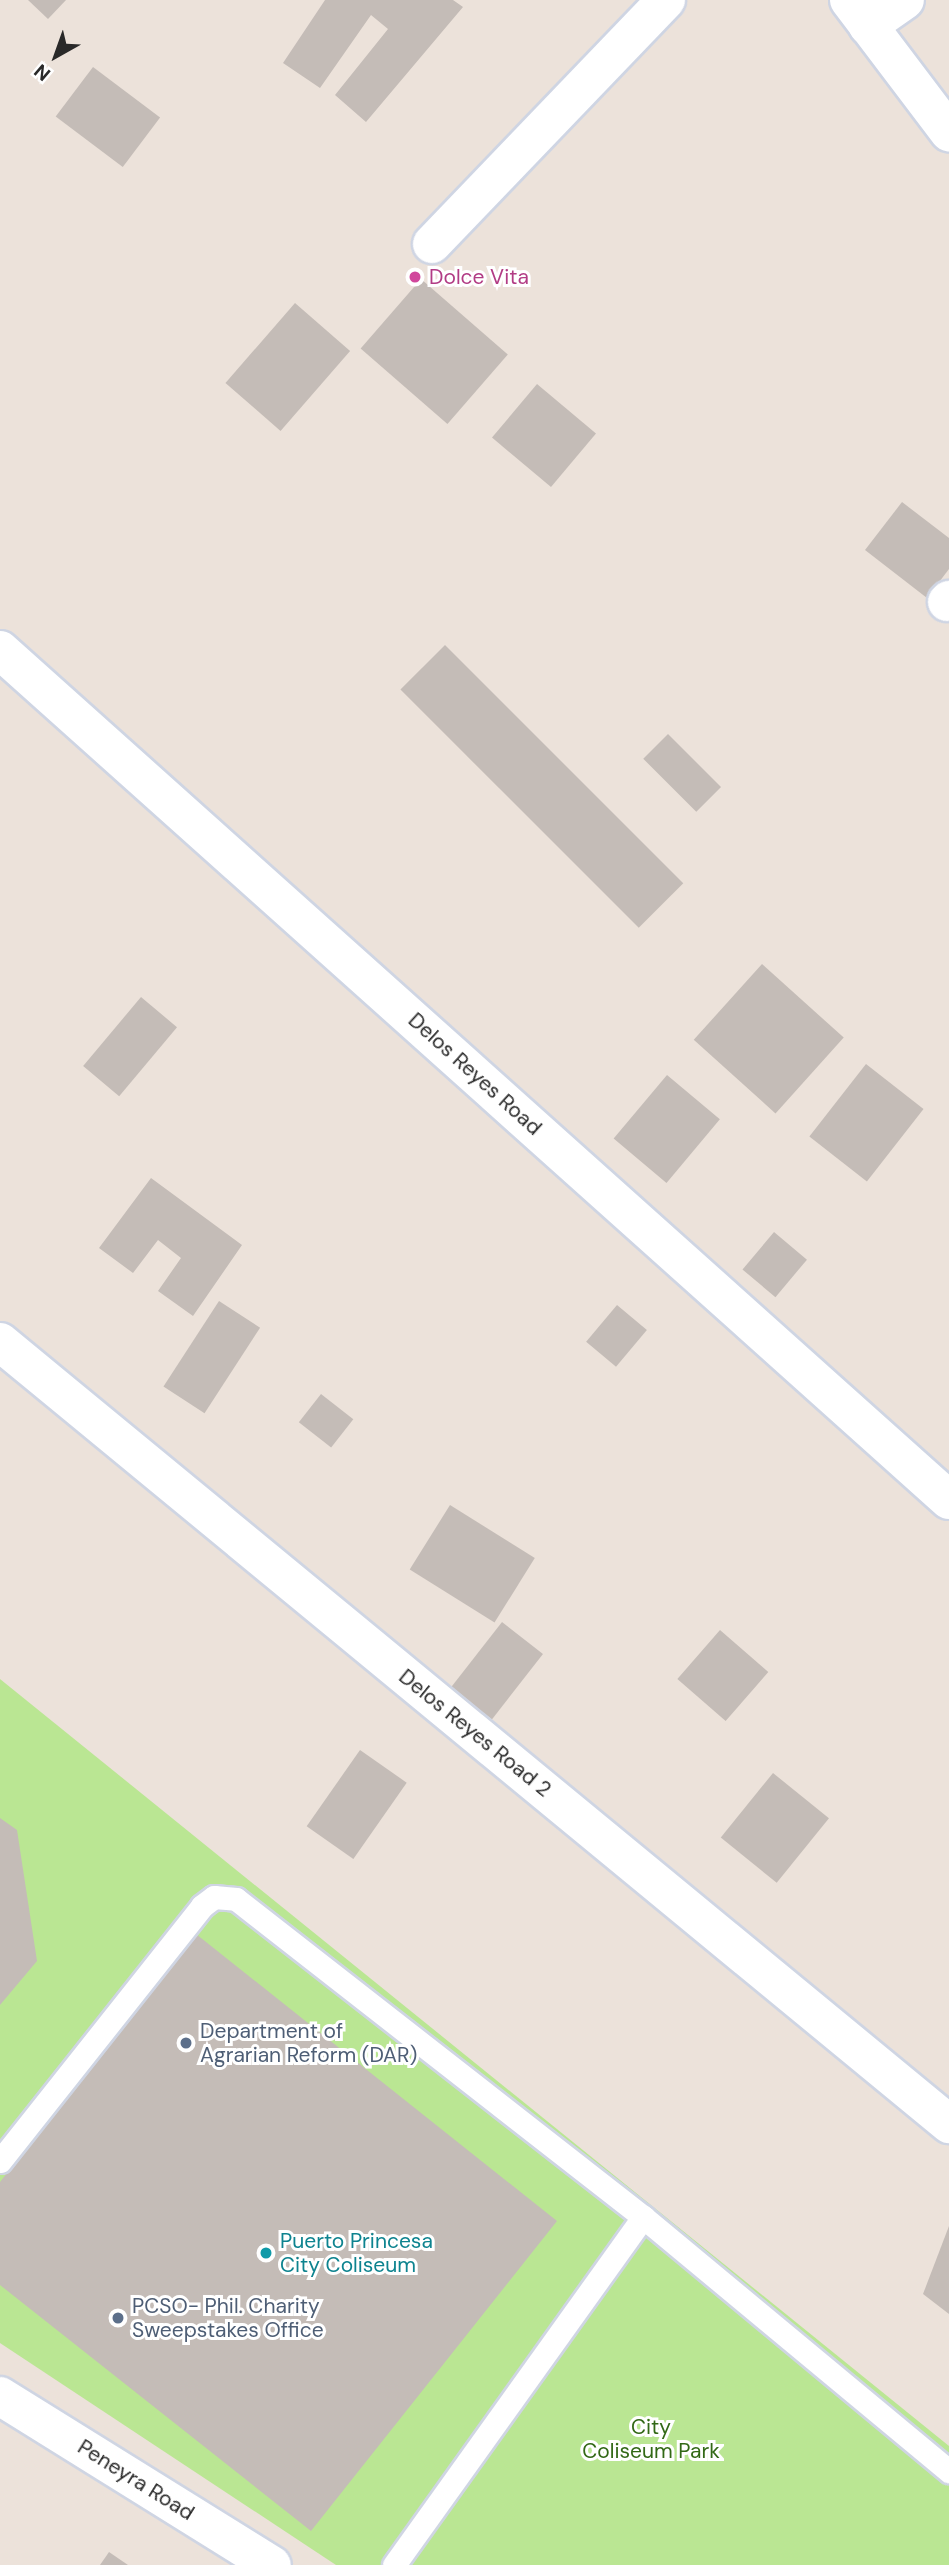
<!DOCTYPE html>
<style>
body{margin:0}
#map{position:relative;width:949px;height:2565px;overflow:hidden;background:#ece2da;font-family:"DM Sans",sans-serif}
div>[style]{position:absolute}
.green>*{inset:0;background:#bae693}
.building>*{inset:0;background:#c4bcb7;transform-origin:0 0}
.roads{filter:drop-shadow(2px 0 #cfd5e3) drop-shadow(-2px 0 #cfd5e3) drop-shadow(0 2px #cfd5e3) drop-shadow(0 -2px #cfd5e3)}
.service>*{height:23px;margin:-11.5px;padding:0 11.5px;transform-origin:11.5px;border-radius:11.5px;background:#fff}
.minor>*{height:38px;margin:-19px;padding:0 19px;transform-origin:19px;border-radius:19px;background:#fff}
.tertiary>*{height:38px;margin:-19px;padding:0 19px;transform-origin:19px;border-radius:19px;background:#fff}
.dots>*{width:19px;height:19px;translate:-50% -50%;box-sizing:border-box;border:4px solid #fff;border-radius:50%}
span{translate:-50% -50%;white-space:nowrap;text-align:center;line-height:1.15;-webkit-text-stroke:6px #fff;paint-order:stroke}
.hotel-label{font-size:21px;color:#b23c85}
.left{translate:0 -50%;text-align:left}
.street-label{font-size:21px;color:#292929}
.service-label{font-size:21px;color:#4e5e75}
.culture-label{font-size:21px;color:#0d838f}
.park-label{font-size:21px;color:#326916}
.north{position:absolute;left:21px;top:21px;width:70px;height:70px;-webkit-text-stroke:5px #fff;paint-order:stroke;rotate:220deg;font-size:19px;font-weight:700;line-height:28px;text-align:center;color:#292929}
.north::after{content:'';display:block;margin:auto;width:24px;height:32px;background:#292929;clip-path:polygon(50% 0,100% 100%,50% 72%,0 100%)}
</style>
<div id="map">
<div class="green">
<div style="clip-path:polygon(0 1679px,949px 2446px,949px 2565px,336px 2565px,0 2343px)"></div>
</div>
<div class="building">
<div style="clip-path:polygon(28px 0,66px 0,48px 19px)"></div>
<div style="clip-path:polygon(325px 0,453px 0,463px 7px,366px 122px,335px 95px,388px 29px,371px 15px,320px 88px,283px 63px)"></div>
<div style="left:93px;top:67px;width:84px;height:62px;rotate:37deg"></div>
<div style="left:421px;top:279px;width:115px;height:92px;rotate:41deg"></div>
<div style="left:295px;top:303px;width:73px;height:106px;rotate:41deg"></div>
<div style="left:537px;top:384px;width:77px;height:70px;rotate:40deg"></div>
<div style="clip-path:polygon(902px 502px,949px 538px,949px 569px,927px 598px,865px 550px)"></div>
<div style="left:445px;top:645px;width:337px;height:63px;rotate:45deg"></div>
<div style="left:668px;top:734px;width:75px;height:35px;rotate:45deg"></div>
<div style="left:762px;top:964px;width:110px;height:102px;rotate:42deg"></div>
<div style="left:141px;top:997px;width:47px;height:90px;rotate:40deg"></div>
<div style="left:866px;top:1064px;width:73px;height:92px;rotate:38deg"></div>
<div style="left:667px;top:1075px;width:69px;height:83px;rotate:40deg"></div>
<div style="clip-path:polygon(151px 1178px,242px 1245px,193px 1316px,158px 1291px,181px 1258px,158px 1240px,133px 1273px,99px 1248px)"></div>
<div style="left:774px;top:1232px;width:43px;height:49px;rotate:40deg"></div>
<div style="left:219px;top:1301px;width:49px;height:102px;rotate:33deg"></div>
<div style="left:617px;top:1305px;width:39px;height:48px;rotate:40deg"></div>
<div style="left:321px;top:1394px;width:41px;height:36px;rotate:38deg"></div>
<div style="left:450px;top:1505px;width:100px;height:76px;rotate:32deg"></div>
<div style="left:502px;top:1622px;width:52px;height:83px;rotate:38deg"></div>
<div style="left:720px;top:1630px;width:64px;height:65px;rotate:41deg"></div>
<div style="left:360px;top:1750px;width:57px;height:93px;rotate:35deg"></div>
<div style="left:773px;top:1773px;width:72px;height:83px;rotate:39deg"></div>
<div style="clip-path:polygon(0 1818px,17px 1830px,37px 1961px,0 2005px)"></div>
<div style="clip-path:polygon(196px 1934px,557px 2221px,311px 2531px,0 2285px,0 2182px)"></div>
<div style="clip-path:polygon(949px 2226px,949px 2314px,923px 2294px)"></div>
<div style="clip-path:polygon(109px 2552px,128px 2565px,100px 2565px)"></div>
</div>
<div class="roads">
<div class="service">
<div style="left:0;top:2161px;width:325px;rotate:-51.6deg"></div>
<div style="left:202px;top:1906px;width:15px;rotate:-37deg"></div>
<div style="left:214px;top:1897px;width:22px;rotate:5deg"></div>
<div style="left:236px;top:1899px;width:517px;rotate:38deg"></div>
<div style="left:643px;top:2217px;width:398px;rotate:39.7deg"></div>
<div style="left:394px;top:2565px;width:428px;rotate:-54.4deg"></div>
</div>
<div class="minor">
<div style="left:868px;top:26px;width:45px;rotate:-35.1deg"></div>
<div style="left:432px;top:244px;width:338px;rotate:-46.2deg"></div>
<div style="left:947px;top:602px;width:3px;rotate:-45deg"></div>
<div style="left:0;top:650px;width:1274px;rotate:41.85deg"></div>
<div style="left:0;top:1342px;width:1230px;rotate:39.49deg"></div>
<div style="left:0;top:2396px;width:320px;rotate:31.9deg"></div>
</div>
<div class="tertiary">
<div style="left:849px;top:0;width:166px;rotate:52.9deg"></div>
</div>
</div>
<div class="dots">
<div style="left:415px;top:277px;background:#d1479c"></div>
<div style="left:186px;top:2043px;background:#5c6f8a"></div>
<div style="left:266px;top:2253px;background:#0f9aa8"></div>
<div style="left:118px;top:2318px;background:#5c6f8a"></div>
</div>
<div class="hotel-label">
<span class="left" style="left:429px;top:277px">Dolce Vita</span>
</div>
<div class="street-label">
<span style="left:475px;top:1074px;rotate:42deg">Delos Reyes Road</span>
<span style="left:475px;top:1733px;rotate:39deg">Delos Reyes Road 2</span>
<span style="left:136px;top:2480px;rotate:32deg">Peneyra Road</span>
</div>
<div class="service-label">
<span class="left" style="left:200px;top:2043px">Department of<br>Agrarian Reform (DAR)</span>
<span class="left" style="left:132px;top:2318px">PCSO- Phil. Charity<br>Sweepstakes Office</span>
</div>
<div class="culture-label">
<span class="left" style="left:280px;top:2253px">Puerto Princesa<br>City Coliseum</span>
</div>
<div class="park-label">
<span style="left:651px;top:2439px">City<br>Coliseum Park</span>
</div>
<div class="north">N</div>
</div>
